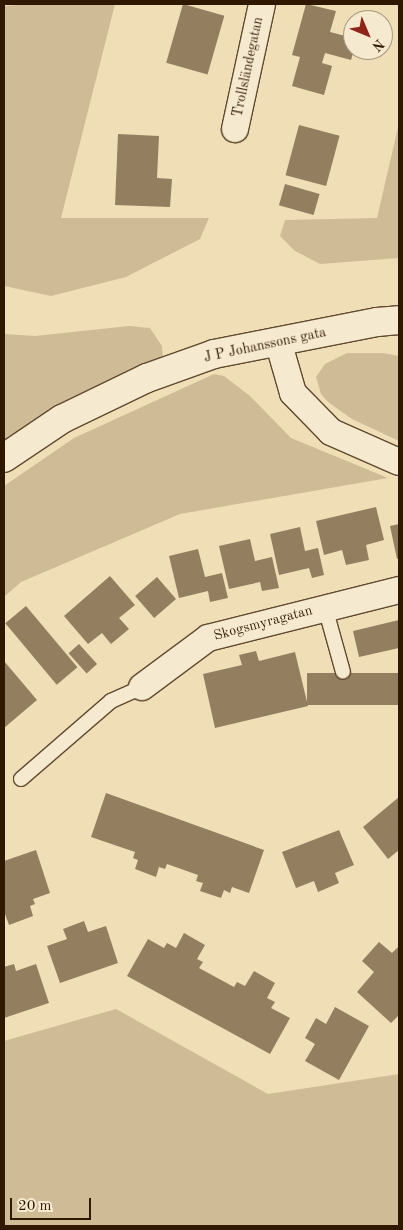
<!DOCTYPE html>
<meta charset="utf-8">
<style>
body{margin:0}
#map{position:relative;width:403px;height:1230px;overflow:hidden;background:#efdeb6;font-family:"Old Standard TT",serif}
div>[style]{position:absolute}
.green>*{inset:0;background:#cfbc97}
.building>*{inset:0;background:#937e5f;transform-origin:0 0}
.roads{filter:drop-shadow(1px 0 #60492e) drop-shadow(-1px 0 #60492e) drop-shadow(0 1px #60492e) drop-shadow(0 -1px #60492e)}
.lane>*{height:14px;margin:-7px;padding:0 7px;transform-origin:7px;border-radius:7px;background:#f5ead0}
.street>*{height:26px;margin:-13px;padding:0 13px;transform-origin:13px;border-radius:13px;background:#f5ead0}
.secondary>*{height:28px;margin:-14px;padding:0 14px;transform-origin:14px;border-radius:14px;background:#f5ead0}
span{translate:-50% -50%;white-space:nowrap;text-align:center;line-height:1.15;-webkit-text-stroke:4px #f5ead0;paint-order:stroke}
.street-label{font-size:14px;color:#301700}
.frame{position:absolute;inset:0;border:5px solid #301700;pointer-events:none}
.north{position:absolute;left:343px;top:10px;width:50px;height:50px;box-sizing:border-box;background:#f5ead0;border:1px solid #a6967d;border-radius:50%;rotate:135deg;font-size:14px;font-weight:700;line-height:20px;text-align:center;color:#301700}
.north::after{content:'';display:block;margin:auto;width:18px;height:22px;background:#8f2418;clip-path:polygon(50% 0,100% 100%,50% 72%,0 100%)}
.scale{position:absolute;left:10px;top:1198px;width:81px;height:22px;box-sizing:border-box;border:2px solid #301700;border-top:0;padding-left:6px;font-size:15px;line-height:18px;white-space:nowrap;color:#301700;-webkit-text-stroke:4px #f5ead0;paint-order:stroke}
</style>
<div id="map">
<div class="green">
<div style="clip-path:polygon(32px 4px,115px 4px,61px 218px,209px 218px,200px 239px,126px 277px,51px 296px,4px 286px,4px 6px)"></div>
<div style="clip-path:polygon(399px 123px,399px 258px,320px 264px,295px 251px,280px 236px,285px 220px,377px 218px)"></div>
<div style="clip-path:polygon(129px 326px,150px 328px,162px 346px,163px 358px,57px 406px,4px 442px,4px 334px,35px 336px)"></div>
<div style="clip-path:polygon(347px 353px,383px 353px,399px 356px,399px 441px,352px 419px,328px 402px,321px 394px,316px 377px,325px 364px)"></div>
<div style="clip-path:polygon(214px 374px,224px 376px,250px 396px,291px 438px,388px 478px,180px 514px,21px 582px,4px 597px,4px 486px,74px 438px)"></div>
<div style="clip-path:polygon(116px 1009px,268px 1094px,399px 1074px,399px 1226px,4px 1226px,4px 1041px)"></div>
</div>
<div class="building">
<div style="left:183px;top:4px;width:43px;height:61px;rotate:16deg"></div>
<div style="clip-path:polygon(306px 4px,336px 11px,330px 32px,353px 38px,354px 50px,351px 60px,325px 53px,322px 63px,332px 66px,324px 95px,292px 86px,300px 57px,292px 55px)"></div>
<div style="left:299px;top:125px;width:42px;height:52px;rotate:15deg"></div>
<div style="clip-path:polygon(118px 134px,159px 136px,157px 178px,172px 179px,170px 207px,115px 205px)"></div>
<div style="left:285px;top:184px;width:36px;height:22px;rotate:16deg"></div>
<div style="clip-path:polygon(376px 507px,384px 540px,366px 545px,369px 560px,346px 565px,342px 550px,324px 555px,316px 521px)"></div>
<div style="clip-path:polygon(399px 524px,399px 558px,397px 559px,390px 526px)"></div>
<div style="clip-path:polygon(300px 527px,305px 551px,318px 548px,324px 575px,312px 578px,309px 568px,279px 575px,270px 534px)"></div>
<div style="clip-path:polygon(250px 539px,255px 561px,272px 557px,279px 588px,262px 591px,260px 582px,229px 589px,219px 546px)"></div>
<div style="clip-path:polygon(198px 549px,205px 577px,222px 573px,228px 598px,210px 602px,208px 591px,179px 598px,169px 556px)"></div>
<div style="clip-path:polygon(110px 576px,135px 605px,119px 618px,129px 629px,111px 644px,102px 633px,88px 644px,64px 616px)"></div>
<div style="left:157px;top:577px;width:29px;height:29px;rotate:49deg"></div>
<div style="left:26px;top:606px;width:80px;height:27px;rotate:50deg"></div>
<div style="clip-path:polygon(399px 620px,399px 648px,359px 657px,353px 631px)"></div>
<div style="left:79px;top:644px;width:27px;height:14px;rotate:48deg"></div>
<div style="clip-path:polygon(256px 651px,259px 661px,295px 652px,308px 706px,215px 728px,203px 674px,242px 665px,239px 655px)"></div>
<div style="clip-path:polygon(4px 661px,37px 700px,4px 728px)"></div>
<div style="left:399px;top:673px;width:32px;height:92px;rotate:90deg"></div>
<div style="clip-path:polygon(106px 793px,264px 850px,249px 893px,232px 887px,230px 893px,224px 890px,221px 898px,200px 891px,203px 883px,196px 881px,198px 875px,167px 864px,165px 869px,159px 867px,156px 877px,135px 869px,138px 860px,133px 858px,135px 852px,91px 837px)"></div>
<div style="clip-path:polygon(399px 797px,399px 850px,388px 859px,363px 827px)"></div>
<div style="clip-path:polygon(339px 830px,354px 865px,335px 873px,339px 883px,318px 892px,314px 881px,296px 888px,282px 852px)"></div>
<div style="clip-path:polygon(36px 850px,50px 893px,33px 899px,35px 904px,30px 906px,33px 916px,9px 925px,5px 914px,4px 915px,4px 861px)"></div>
<div style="clip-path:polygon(84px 921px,88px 932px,106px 926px,118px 963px,60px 983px,47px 946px,67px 939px,63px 929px)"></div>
<div style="clip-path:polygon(184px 933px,205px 945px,197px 959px,203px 962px,199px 968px,234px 987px,237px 982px,245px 986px,254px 971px,275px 983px,267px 998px,275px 1002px,271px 1008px,290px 1018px,270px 1054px,127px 976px,148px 939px,164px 948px,167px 943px,176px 948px)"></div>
<div style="clip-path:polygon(379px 942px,392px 953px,399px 946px,399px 1015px,391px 1023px,357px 992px,374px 972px,362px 961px)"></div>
<div style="clip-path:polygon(14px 964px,16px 971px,36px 964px,49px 1003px,4px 1018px,4px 967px)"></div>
<div style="clip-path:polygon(335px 1007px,369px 1026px,339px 1080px,305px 1061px,315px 1044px,305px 1038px,316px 1018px,326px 1024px)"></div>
</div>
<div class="roads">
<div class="lane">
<div style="left:325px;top:607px;width:67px;rotate:74.5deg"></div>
<div style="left:21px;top:779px;width:119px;rotate:-40.9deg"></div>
<div style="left:111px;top:701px;width:34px;rotate:-24deg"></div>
</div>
<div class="street">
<div style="left:235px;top:129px;width:128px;rotate:-77.8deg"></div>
<div style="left:278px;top:341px;width:54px;rotate:73.9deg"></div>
<div style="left:293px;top:393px;width:54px;rotate:45.7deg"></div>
<div style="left:331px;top:432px;width:74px;rotate:23.8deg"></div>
<div style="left:142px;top:687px;width:82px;rotate:-36.6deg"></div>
<div style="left:208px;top:638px;width:197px;rotate:-14.1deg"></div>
</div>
<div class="secondary">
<div style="left:4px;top:458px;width:70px;rotate:-33.9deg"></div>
<div style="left:62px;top:419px;width:94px;rotate:-25.8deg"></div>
<div style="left:147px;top:378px;width:71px;rotate:-19.7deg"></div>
<div style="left:214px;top:354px;width:166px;rotate:-11.1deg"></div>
<div style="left:377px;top:322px;width:22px;rotate:-5deg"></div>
</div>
</div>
<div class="street-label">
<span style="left:248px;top:67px;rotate:-78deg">Trollsländegatan</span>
<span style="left:265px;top:345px;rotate:-12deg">J P Johanssons gata</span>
<span style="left:263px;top:623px;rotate:-15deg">Skogsmyragatan</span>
</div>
<div class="frame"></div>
<div class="north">N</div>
<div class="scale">20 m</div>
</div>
